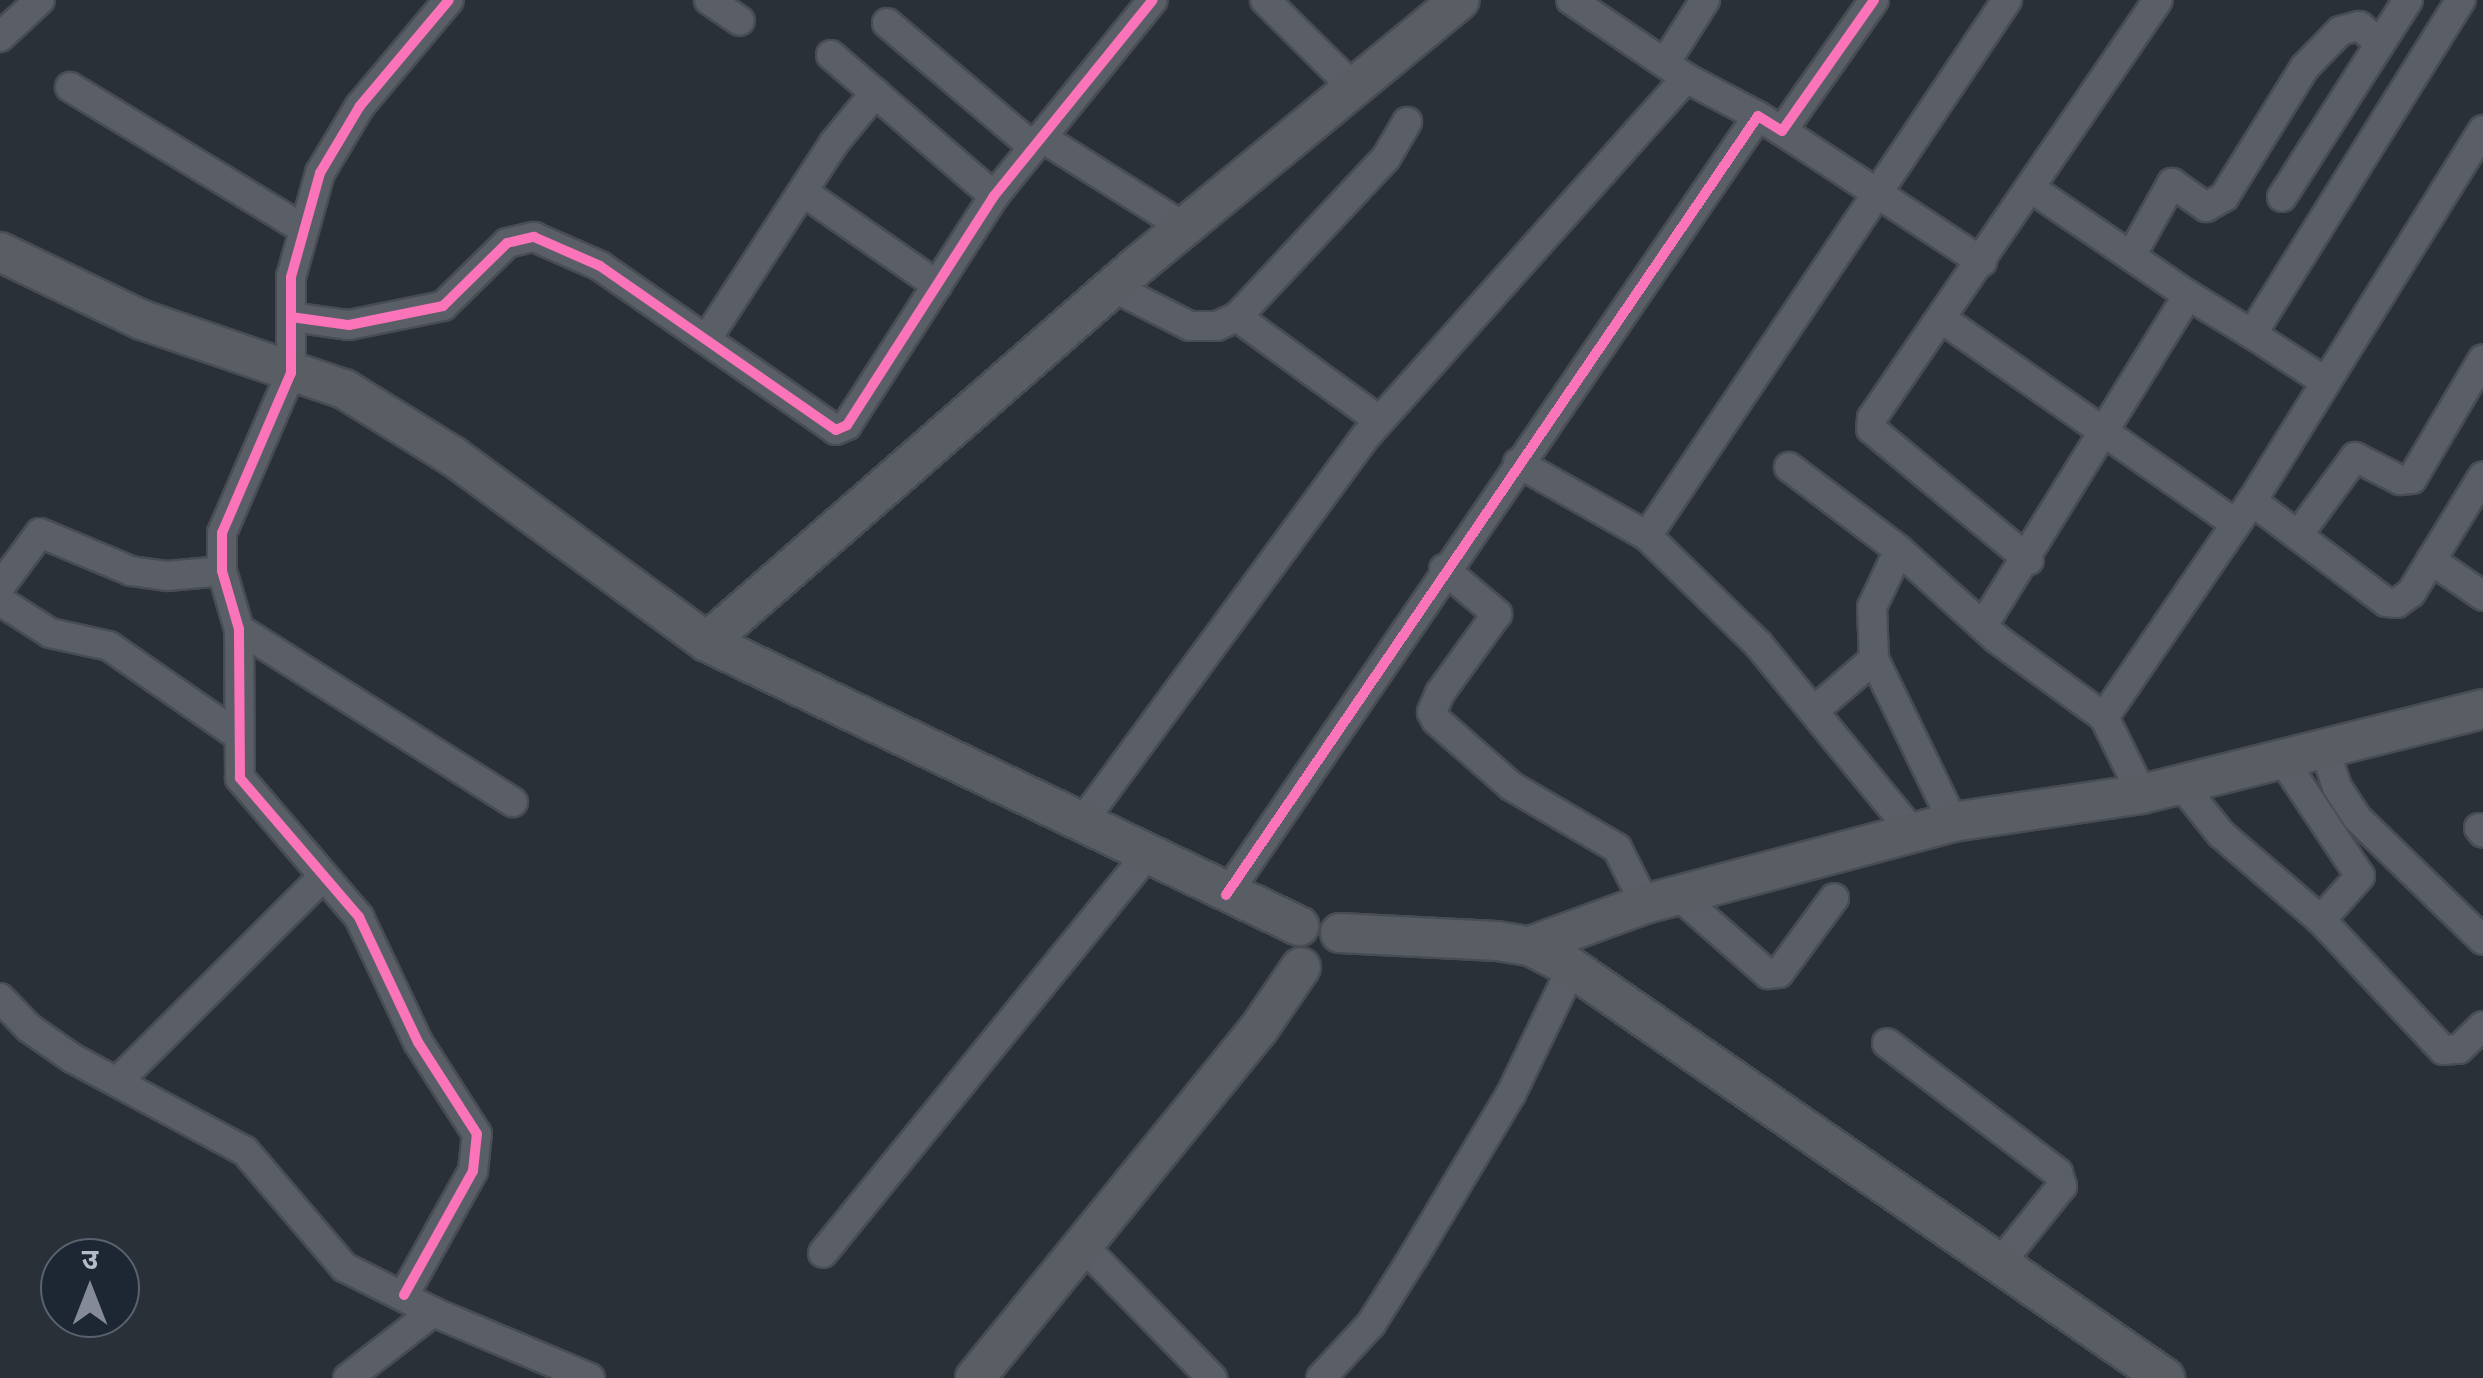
<!DOCTYPE html>
<meta charset="utf-8">
<style>
body{margin:0}
#map{position:relative;width:2483px;height:1378px;overflow:hidden;background:#2a3038;font-family:Helvetica,"Noto Sans Devanagari",sans-serif}
div>[style]{position:absolute}
.roads{filter:drop-shadow(2px 0 #484c53) drop-shadow(-2px 0 #484c53) drop-shadow(0 2px #484c53) drop-shadow(0 -2px #484c53)}
.street>*{height:28px;margin:-14px;padding:0 14px;transform-origin:14px;border-radius:14px;background:#5a5e66}
.secondary>*{height:38px;margin:-19px;padding:0 19px;transform-origin:19px;border-radius:19px;background:#595d64}
.cycleway>*{height:10px;margin:-5px;padding:0 5px;transform-origin:5px;border-radius:5px;background:#fb73b8}
span{translate:-50% -50%;white-space:nowrap;text-align:center;line-height:1.15;-webkit-text-stroke:8px #1d2633;paint-order:stroke}
.north{position:absolute;left:40px;top:1238px;width:100px;height:100px;box-sizing:border-box;background:#1d2633;border:2px solid #59626f;border-radius:50%;rotate:0deg;font-size:28px;font-weight:700;line-height:40px;text-align:center;color:#b4bcc9}
.north::after{content:'';display:block;margin:auto;width:35px;height:45px;background:#848b96;clip-path:polygon(50% 0,100% 100%,50% 72%,0 100%)}
</style>
<div id="map">
<div class="roads">
<div class="street">
<div style="left:709px;top:0;width:37px;rotate:34deg"></div>
<div style="left:1265px;top:0;width:124px;rotate:44.7deg"></div>
<div style="left:1571px;top:0;width:139px;rotate:34.1deg"></div>
<div style="left:1686px;top:78px;width:81px;rotate:27.8deg"></div>
<div style="left:887px;top:23px;width:192px;rotate:40.3deg"></div>
<div style="left:0;top:37px;width:54px;rotate:-42.8deg"></div>
<div style="left:831px;top:55px;width:216px;rotate:40.9deg"></div>
<div style="left:1665px;top:63px;width:75px;rotate:-57.6deg"></div>
<div style="left:70px;top:87px;width:271px;rotate:31.3deg"></div>
<div style="left:1782px;top:131px;width:239px;rotate:33.2deg"></div>
<div style="left:1041px;top:137px;width:169px;rotate:32.2deg"></div>
<div style="left:2032px;top:189px;width:189px;rotate:34.2deg"></div>
<div style="left:806px;top:194px;width:160px;rotate:34.8deg"></div>
<div style="left:2282px;top:197px;width:234px;rotate:-57.4deg"></div>
<div style="left:2131px;top:256px;width:84px;rotate:-60.7deg"></div>
<div style="left:2172px;top:183px;width:42px;rotate:35.2deg"></div>
<div style="left:2206px;top:207px;width:21px;rotate:-29deg"></div>
<div style="left:2224px;top:197px;width:153px;rotate:-58.1deg"></div>
<div style="left:2305px;top:67px;width:50px;rotate:-45.8deg"></div>
<div style="left:2340px;top:31px;width:20px;rotate:-15deg"></div>
<div style="left:2359px;top:26px;width:26px;rotate:39deg"></div>
<div style="left:1113px;top:287px;width:86px;rotate:26.9deg"></div>
<div style="left:1190px;top:326px;width:27px"></div>
<div style="left:1217px;top:326px;width:22px;rotate:-24deg"></div>
<div style="left:1237px;top:317px;width:218px;rotate:-46.9deg"></div>
<div style="left:1386px;top:158px;width:42px;rotate:-59.7deg"></div>
<div style="left:291px;top:317px;width:59px;rotate:7.9deg"></div>
<div style="left:349px;top:325px;width:96px;rotate:-11.4deg"></div>
<div style="left:443px;top:306px;width:90px;rotate:-44.5deg"></div>
<div style="left:507px;top:243px;width:28px;rotate:-13deg"></div>
<div style="left:534px;top:237px;width:72px;rotate:23.7deg"></div>
<div style="left:600px;top:266px;width:287px;rotate:34.8deg"></div>
<div style="left:836px;top:430px;width:12px;rotate:-24deg"></div>
<div style="left:847px;top:425px;width:272px;rotate:-57.3deg"></div>
<div style="left:994px;top:196px;width:252px;rotate:-51deg"></div>
<div style="left:1237px;top:317px;width:175px;rotate:36deg"></div>
<div style="left:1942px;top:319px;width:358px;rotate:34.9deg"></div>
<div style="left:2252px;top:334px;width:88px;rotate:33deg"></div>
<div style="left:708px;top:337px;width:231px;rotate:-57deg"></div>
<div style="left:834px;top:143px;width:65px;rotate:-50.6deg"></div>
<div style="left:1518px;top:463px;width:148px;rotate:29.5deg"></div>
<div style="left:1647px;top:536px;width:155px;rotate:44.2deg"></div>
<div style="left:1758px;top:644px;width:244px;rotate:50.6deg"></div>
<div style="left:1789px;top:467px;width:138px;rotate:37deg"></div>
<div style="left:1899px;top:550px;width:132px;rotate:42.2deg"></div>
<div style="left:1997px;top:639px;width:132px;rotate:36.1deg"></div>
<div style="left:2104px;top:717px;width:86px;rotate:63.7deg"></div>
<div style="left:2252px;top:501px;width:168px;rotate:37deg"></div>
<div style="left:2386px;top:602px;width:11px;rotate:5deg"></div>
<div style="left:2397px;top:603px;width:17px;rotate:-36deg"></div>
<div style="left:2411px;top:593px;width:137px;rotate:-58.4deg"></div>
<div style="left:2298px;top:535px;width:97px;rotate:-53.8deg"></div>
<div style="left:2355px;top:457px;width:51px;rotate:27.1deg"></div>
<div style="left:2400px;top:480px;width:12px;rotate:-5deg"></div>
<div style="left:2412px;top:479px;width:139px;rotate:-59.4deg"></div>
<div style="left:1647px;top:536px;width:646px;rotate:-56.11deg"></div>
<div style="left:2029px;top:560px;width:205px;rotate:-140.3deg"></div>
<div style="left:1871px;top:429px;width:11px;rotate:-85deg"></div>
<div style="left:1872px;top:418px;width:506px;rotate:-55.62deg"></div>
<div style="left:2431px;top:560px;width:63px;rotate:34.7deg"></div>
<div style="left:1444px;top:569px;width:70px;rotate:40.3deg"></div>
<div style="left:1497px;top:614px;width:97px;rotate:125.8deg"></div>
<div style="left:1440px;top:693px;width:21px;rotate:113deg"></div>
<div style="left:1432px;top:712px;width:9px;rotate:63deg"></div>
<div style="left:1436px;top:720px;width:100px;rotate:41.3deg"></div>
<div style="left:1511px;top:786px;width:123px;rotate:30.3deg"></div>
<div style="left:1617px;top:848px;width:63px;rotate:63.4deg"></div>
<div style="left:0;top:587px;width:67px;rotate:-53.5deg"></div>
<div style="left:40px;top:533px;width:99px;rotate:22.7deg"></div>
<div style="left:131px;top:571px;width:37px;rotate:8deg"></div>
<div style="left:168px;top:576px;width:54px;rotate:-5.3deg"></div>
<div style="left:0;top:601px;width:59px;rotate:32.6deg"></div>
<div style="left:50px;top:633px;width:60px;rotate:12.4deg"></div>
<div style="left:109px;top:646px;width:155px;rotate:34.7deg"></div>
<div style="left:1984px;top:624px;width:387px;rotate:-58.2deg"></div>
<div style="left:2188px;top:295px;width:75px;rotate:31.4deg"></div>
<div style="left:2252px;top:334px;width:394px;rotate:-58deg"></div>
<div style="left:239px;top:629px;width:324px;rotate:32.3deg"></div>
<div style="left:1874px;top:659px;width:181px;rotate:64.1deg"></div>
<div style="left:1815px;top:710px;width:78px;rotate:-40.8deg"></div>
<div style="left:1874px;top:659px;width:52px;rotate:-92.2deg"></div>
<div style="left:1872px;top:607px;width:63px;rotate:-64.7deg"></div>
<div style="left:2104px;top:717px;width:262px;rotate:-55.6deg"></div>
<div style="left:2252px;top:501px;width:437px;rotate:-58.1deg"></div>
<div style="left:2325px;top:750px;width:39px;rotate:72deg"></div>
<div style="left:2337px;top:787px;width:37px;rotate:57deg"></div>
<div style="left:2357px;top:818px;width:175px;rotate:44.1deg"></div>
<div style="left:2283px;top:760px;width:139px;rotate:56.4deg"></div>
<div style="left:2360px;top:876px;width:59px;rotate:131.6deg"></div>
<div style="left:2180px;top:783px;width:65px;rotate:51.2deg"></div>
<div style="left:2221px;top:834px;width:132px;rotate:40.7deg"></div>
<div style="left:2321px;top:920px;width:178px;rotate:46.8deg"></div>
<div style="left:2443px;top:1050px;width:16px;rotate:-4deg"></div>
<div style="left:2459px;top:1049px;width:33px;rotate:-44deg"></div>
<div style="left:1080px;top:825px;width:484px;rotate:-53.7deg"></div>
<div style="left:1367px;top:435px;width:479px;rotate:-48.2deg"></div>
<div style="left:2479px;top:828px;width:6px;rotate:51deg"></div>
<div style="left:1226px;top:895px;width:943px;rotate:-55.67deg"></div>
<div style="left:1758px;top:116px;width:28px;rotate:32deg"></div>
<div style="left:1782px;top:131px;width:160px;rotate:-54.9deg"></div>
<div style="left:1678px;top:895px;width:120px;rotate:41.3deg"></div>
<div style="left:1768px;top:974px;width:11px;rotate:-5deg"></div>
<div style="left:1779px;top:973px;width:93px;rotate:-53.7deg"></div>
<div style="left:0;top:998px;width:42px;rotate:46deg"></div>
<div style="left:29px;top:1028px;width:52px;rotate:34.9deg"></div>
<div style="left:72px;top:1058px;width:196px;rotate:28.3deg"></div>
<div style="left:245px;top:1151px;width:153px;rotate:49.5deg"></div>
<div style="left:344px;top:1267px;width:100px;rotate:26.8deg"></div>
<div style="left:1887px;top:1043px;width:215px;rotate:37.2deg"></div>
<div style="left:2058px;top:1173px;width:14px;rotate:73deg"></div>
<div style="left:2062px;top:1186px;width:102px;rotate:128.7deg"></div>
<div style="left:118px;top:1081px;width:289px;rotate:-44.9deg"></div>
<div style="left:1085px;top:1248px;width:182px;rotate:45.7deg"></div>
<div style="left:823px;top:1253px;width:510px;rotate:-50.88deg"></div>
<div style="left:404px;top:1295px;width:142px;rotate:-60.9deg"></div>
<div style="left:473px;top:1171px;width:37px;rotate:-84deg"></div>
<div style="left:477px;top:1134px;width:109px;rotate:-122.7deg"></div>
<div style="left:418px;top:1042px;width:138px;rotate:-115.3deg"></div>
<div style="left:359px;top:917px;width:183px;rotate:-130.6deg"></div>
<div style="left:240px;top:778px;width:149px;rotate:-90.4deg"></div>
<div style="left:239px;top:629px;width:60px;rotate:-106.3deg"></div>
<div style="left:222px;top:571px;width:38px;rotate:-90deg"></div>
<div style="left:222px;top:533px;width:174px;rotate:-66.7deg"></div>
<div style="left:291px;top:373px;width:96px;rotate:-90deg"></div>
<div style="left:291px;top:277px;width:108px;rotate:-74.4deg"></div>
<div style="left:320px;top:173px;width:78px;rotate:-59.2deg"></div>
<div style="left:360px;top:106px;width:138px;rotate:-50deg"></div>
<div style="left:348px;top:1378px;width:108px;rotate:-37.8deg"></div>
<div style="left:433px;top:1312px;width:170px;rotate:22.8deg"></div>
<div style="left:1321px;top:1378px;width:74px;rotate:-47.2deg"></div>
<div style="left:1371px;top:1324px;width:80px;rotate:-57.7deg"></div>
<div style="left:1414px;top:1256px;width:189px;rotate:-59.1deg"></div>
<div style="left:1511px;top:1094px;width:140px;rotate:-64.2deg"></div>
</div>
<div class="secondary">
<div style="left:0;top:252px;width:157px;rotate:25.6deg"></div>
<div style="left:142px;top:320px;width:213px;rotate:18.9deg"></div>
<div style="left:344px;top:389px;width:129px;rotate:31.7deg"></div>
<div style="left:454px;top:457px;width:313px;rotate:36.2deg"></div>
<div style="left:707px;top:642px;width:657px;rotate:25.63deg"></div>
<div style="left:707px;top:642px;width:571px;rotate:-41.17deg"></div>
<div style="left:1137px;top:266px;width:418px;rotate:-39.5deg"></div>
<div style="left:1340px;top:933px;width:157px;rotate:2.9deg"></div>
<div style="left:1497px;top:941px;width:33px;rotate:9deg"></div>
<div style="left:1530px;top:946px;width:47px;rotate:27.6deg"></div>
<div style="left:1572px;top:968px;width:721px;rotate:34.66deg"></div>
<div style="left:1530px;top:946px;width:122px;rotate:-20.1deg"></div>
<div style="left:1645px;top:904px;width:319px;rotate:-14.9deg"></div>
<div style="left:1953px;top:822px;width:191px;rotate:-8.4deg"></div>
<div style="left:2142px;top:794px;width:351px;rotate:-14deg"></div>
<div style="left:975px;top:1378px;width:449px;rotate:-50.9deg"></div>
<div style="left:1258px;top:1030px;width:76px;rotate:-55.7deg"></div>
</div>
</div>
<div class="cycleway">
<div style="left:291px;top:317px;width:59px;rotate:7.9deg"></div>
<div style="left:349px;top:325px;width:96px;rotate:-11.4deg"></div>
<div style="left:443px;top:306px;width:90px;rotate:-44.5deg"></div>
<div style="left:507px;top:243px;width:28px;rotate:-13deg"></div>
<div style="left:534px;top:237px;width:72px;rotate:23.7deg"></div>
<div style="left:600px;top:266px;width:287px;rotate:34.8deg"></div>
<div style="left:836px;top:430px;width:12px;rotate:-24deg"></div>
<div style="left:847px;top:425px;width:272px;rotate:-57.3deg"></div>
<div style="left:994px;top:196px;width:252px;rotate:-51deg"></div>
<div style="left:1226px;top:895px;width:943px;rotate:-55.67deg"></div>
<div style="left:1758px;top:116px;width:28px;rotate:32deg"></div>
<div style="left:1782px;top:131px;width:160px;rotate:-54.9deg"></div>
<div style="left:404px;top:1295px;width:142px;rotate:-60.9deg"></div>
<div style="left:473px;top:1171px;width:37px;rotate:-84deg"></div>
<div style="left:477px;top:1134px;width:109px;rotate:-122.7deg"></div>
<div style="left:418px;top:1042px;width:138px;rotate:-115.3deg"></div>
<div style="left:359px;top:917px;width:183px;rotate:-130.6deg"></div>
<div style="left:240px;top:778px;width:149px;rotate:-90.4deg"></div>
<div style="left:239px;top:629px;width:60px;rotate:-106.3deg"></div>
<div style="left:222px;top:571px;width:38px;rotate:-90deg"></div>
<div style="left:222px;top:533px;width:174px;rotate:-66.7deg"></div>
<div style="left:291px;top:373px;width:96px;rotate:-90deg"></div>
<div style="left:291px;top:277px;width:108px;rotate:-74.4deg"></div>
<div style="left:320px;top:173px;width:78px;rotate:-59.2deg"></div>
<div style="left:360px;top:106px;width:138px;rotate:-50deg"></div>
</div>
<div class="north">उ</div>
</div>
